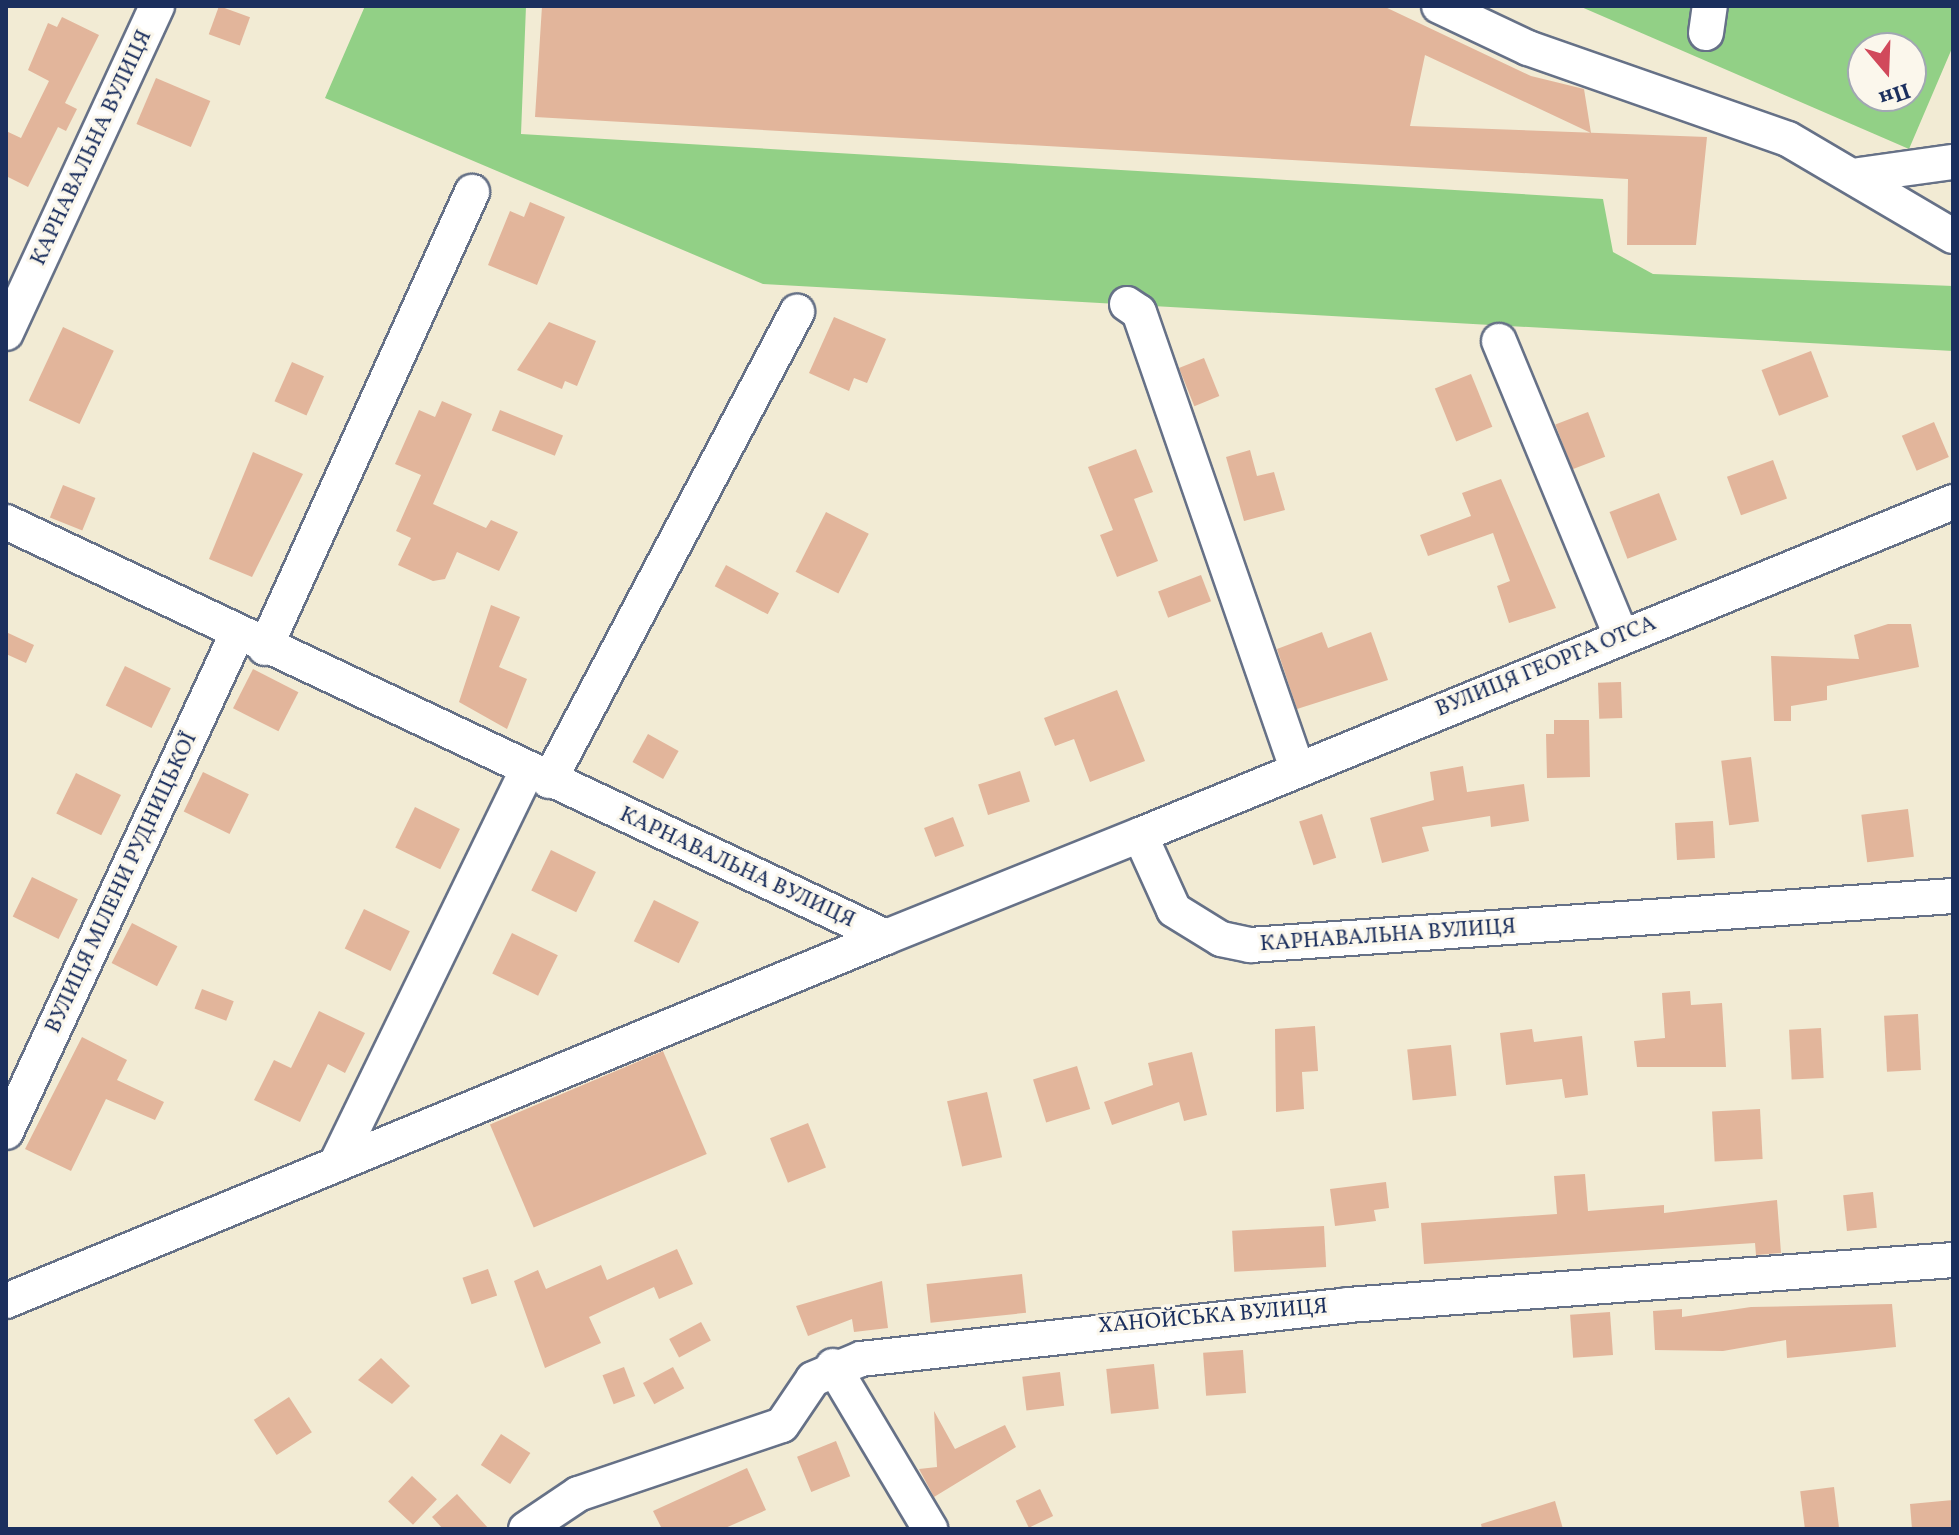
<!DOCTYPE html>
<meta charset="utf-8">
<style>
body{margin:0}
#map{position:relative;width:1959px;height:1535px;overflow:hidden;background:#f2ebd4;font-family:Vollkorn,serif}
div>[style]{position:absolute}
.green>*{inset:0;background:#92d086}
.building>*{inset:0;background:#e2b59b;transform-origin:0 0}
.roads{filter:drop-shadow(2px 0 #667187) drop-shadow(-2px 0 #667187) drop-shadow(0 2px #667187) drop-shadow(0 -2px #667187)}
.minor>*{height:34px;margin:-17px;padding:0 17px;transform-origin:17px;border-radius:17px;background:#fff}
span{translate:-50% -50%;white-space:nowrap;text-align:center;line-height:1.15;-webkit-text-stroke:6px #fbf7ec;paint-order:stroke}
.street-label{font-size:22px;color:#1b2f5e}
.frame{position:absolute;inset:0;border:8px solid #1b2f5e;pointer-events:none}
.north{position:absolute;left:1847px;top:32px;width:80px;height:80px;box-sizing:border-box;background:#fbf7ec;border:2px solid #a1a7b3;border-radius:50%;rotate:161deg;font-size:22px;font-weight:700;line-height:32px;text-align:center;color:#1b2f5e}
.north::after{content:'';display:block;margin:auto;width:28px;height:36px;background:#d1495b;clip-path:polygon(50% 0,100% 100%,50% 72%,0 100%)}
</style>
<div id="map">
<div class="green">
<div style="clip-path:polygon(365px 6px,526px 6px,521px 134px,1603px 199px,1613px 252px,1653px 274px,1953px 286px,1953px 351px,763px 284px,325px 98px)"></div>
<div style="clip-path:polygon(evenodd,1579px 6px,1953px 6px,1953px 46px,1909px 149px,1579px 6px,1863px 48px,1911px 48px,1911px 96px,1863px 96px,1863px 48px)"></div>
</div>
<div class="building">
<div style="left:219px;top:6px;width:33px;height:30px;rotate:20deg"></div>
<div style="clip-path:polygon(542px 6px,1383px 6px,1531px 76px,1584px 89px,1591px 133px,1425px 55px,1410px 126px,1707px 137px,1696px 245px,1627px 245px,1628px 179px,535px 117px)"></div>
<div style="clip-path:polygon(62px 17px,99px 35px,65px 103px,77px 109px,66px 131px,58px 127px,28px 187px,6px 176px,6px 131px,21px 138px,49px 81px,28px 70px,48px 23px,57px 27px)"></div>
<div style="left:156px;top:78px;width:59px;height:50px;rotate:23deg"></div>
<div style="clip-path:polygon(530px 202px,565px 217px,537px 285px,488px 265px,510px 211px,524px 217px)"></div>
<div style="clip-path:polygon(834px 317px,886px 339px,867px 383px,854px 378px,849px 391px,809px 373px)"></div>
<div style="clip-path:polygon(549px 322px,596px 341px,577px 386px,565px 381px,562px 389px,517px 370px)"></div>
<div style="left:63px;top:327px;width:56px;height:81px;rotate:25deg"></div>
<div style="left:1811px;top:351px;width:49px;height:53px;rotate:69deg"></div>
<div style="left:1204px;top:358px;width:41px;height:27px;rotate:68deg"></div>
<div style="left:292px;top:362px;width:35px;height:43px;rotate:24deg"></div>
<div style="left:1471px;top:374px;width:57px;height:39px;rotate:68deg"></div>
<div style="clip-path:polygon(442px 401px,472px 414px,433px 504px,486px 528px,491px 520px,518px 532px,499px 571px,457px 552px,445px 579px,433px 581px,398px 565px,411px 538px,396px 531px,421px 475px,395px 464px,419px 410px,435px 417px)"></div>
<div style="left:500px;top:410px;width:68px;height:22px;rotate:22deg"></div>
<div style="left:1588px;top:412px;width:48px;height:35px;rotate:69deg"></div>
<div style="left:1934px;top:422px;width:38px;height:35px;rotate:67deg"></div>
<div style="clip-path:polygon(1136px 449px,1153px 492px,1134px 499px,1158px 561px,1117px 577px,1100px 535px,1113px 530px,1088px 467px)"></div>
<div style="clip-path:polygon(1250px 450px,1257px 476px,1274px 472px,1285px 510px,1244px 521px,1226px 457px)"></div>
<div style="clip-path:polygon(253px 452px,303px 474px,252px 577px,209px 559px)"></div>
<div style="left:1773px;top:460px;width:41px;height:49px;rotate:70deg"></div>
<div style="clip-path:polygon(1501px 479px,1556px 608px,1509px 623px,1497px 586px,1510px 581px,1493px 533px,1428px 556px,1420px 535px,1471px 516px,1462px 493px)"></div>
<div style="left:63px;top:485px;width:35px;height:35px;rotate:22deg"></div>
<div style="left:1659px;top:493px;width:50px;height:53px;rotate:69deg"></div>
<div style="left:826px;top:512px;width:48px;height:67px;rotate:27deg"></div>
<div style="left:726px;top:565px;width:60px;height:24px;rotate:28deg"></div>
<div style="left:1201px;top:575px;width:28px;height:46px;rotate:69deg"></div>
<div style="clip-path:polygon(491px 605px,520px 617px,499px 667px,527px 679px,507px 729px,459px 702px)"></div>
<div style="clip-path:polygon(1888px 624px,1911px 624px,1919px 667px,1827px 686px,1827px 700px,1791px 706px,1791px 721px,1774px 721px,1771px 656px,1859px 659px,1854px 635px)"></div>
<div style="clip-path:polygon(6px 632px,34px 645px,26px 663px,6px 654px)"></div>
<div style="clip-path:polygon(1322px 632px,1328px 648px,1371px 632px,1388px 680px,1297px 709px,1277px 649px)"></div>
<div style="left:125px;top:666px;width:51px;height:44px;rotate:26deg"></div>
<div style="left:253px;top:669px;width:51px;height:44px;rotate:27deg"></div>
<div style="left:1621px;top:682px;width:36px;height:23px;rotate:88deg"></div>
<div style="clip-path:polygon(1117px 690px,1145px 761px,1090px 782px,1074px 739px,1055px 746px,1044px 718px)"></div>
<div style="clip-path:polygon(1554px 720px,1589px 720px,1590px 777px,1547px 778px,1546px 734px,1554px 734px)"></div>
<div style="left:648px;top:734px;width:35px;height:32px;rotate:29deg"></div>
<div style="left:1751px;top:757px;width:65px;height:30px;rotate:83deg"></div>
<div style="clip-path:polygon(1463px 766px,1467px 792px,1524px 784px,1529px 821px,1491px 827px,1490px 816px,1422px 827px,1429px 851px,1382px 863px,1370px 818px,1434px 800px,1430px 772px)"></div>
<div style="left:1020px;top:771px;width:32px;height:44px;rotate:72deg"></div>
<div style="left:203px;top:772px;width:51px;height:44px;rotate:26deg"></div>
<div style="left:76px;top:773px;width:50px;height:45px;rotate:26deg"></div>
<div style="left:415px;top:807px;width:50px;height:45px;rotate:26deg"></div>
<div style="left:1908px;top:809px;width:48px;height:47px;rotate:83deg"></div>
<div style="left:1322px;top:814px;width:46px;height:24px;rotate:72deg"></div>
<div style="left:953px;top:817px;width:31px;height:31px;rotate:69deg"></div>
<div style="left:1713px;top:821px;width:37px;height:38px;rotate:87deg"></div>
<div style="left:551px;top:850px;width:50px;height:45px;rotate:26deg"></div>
<div style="left:32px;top:877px;width:51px;height:44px;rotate:26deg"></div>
<div style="left:654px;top:900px;width:50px;height:46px;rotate:26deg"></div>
<div style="left:364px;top:909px;width:51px;height:44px;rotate:26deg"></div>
<div style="left:132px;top:923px;width:51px;height:45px;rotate:27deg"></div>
<div style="left:512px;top:933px;width:51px;height:45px;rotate:26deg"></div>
<div style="left:202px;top:989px;width:34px;height:21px;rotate:21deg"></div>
<div style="clip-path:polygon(1690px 991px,1691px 1005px,1722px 1003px,1726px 1067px,1637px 1067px,1634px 1041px,1665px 1038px,1662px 993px)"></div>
<div style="clip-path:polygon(319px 1011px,365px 1033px,345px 1073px,328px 1064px,300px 1122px,254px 1100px,274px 1060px,291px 1068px)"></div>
<div style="left:1918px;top:1014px;width:56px;height:34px;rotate:87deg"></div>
<div style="clip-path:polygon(1315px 1026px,1318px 1071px,1302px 1072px,1304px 1109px,1276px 1112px,1275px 1029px)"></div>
<div style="left:1821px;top:1028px;width:50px;height:32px;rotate:87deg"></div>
<div style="clip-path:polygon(1532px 1029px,1534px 1042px,1582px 1036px,1588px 1095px,1565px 1098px,1562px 1079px,1506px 1085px,1500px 1033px)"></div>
<div style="clip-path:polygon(82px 1037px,127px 1060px,117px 1080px,164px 1102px,155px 1120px,106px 1099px,71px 1171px,25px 1149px)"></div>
<div style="left:1451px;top:1045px;width:51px;height:44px;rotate:84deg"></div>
<div style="left:663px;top:1051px;width:112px;height:188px;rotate:67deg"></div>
<div style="clip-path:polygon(1192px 1052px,1207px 1115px,1184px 1121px,1179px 1102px,1112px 1125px,1104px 1102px,1153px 1085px,1148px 1063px)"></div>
<div style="left:1077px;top:1066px;width:45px;height:46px;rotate:73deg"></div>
<div style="left:987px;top:1092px;width:67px;height:41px;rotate:77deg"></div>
<div style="left:1760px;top:1109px;width:50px;height:48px;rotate:87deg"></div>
<div style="left:808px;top:1123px;width:48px;height:41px;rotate:68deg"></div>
<div style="clip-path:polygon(1585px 1174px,1588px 1211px,1664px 1205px,1664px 1213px,1777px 1200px,1781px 1253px,1756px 1255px,1755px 1243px,1424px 1264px,1421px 1223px,1557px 1214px,1554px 1176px)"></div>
<div style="clip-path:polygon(1386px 1182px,1389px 1208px,1374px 1210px,1376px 1221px,1335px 1226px,1330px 1189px)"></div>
<div style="left:1873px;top:1192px;width:36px;height:30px;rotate:84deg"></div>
<div style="left:1324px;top:1226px;width:41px;height:92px;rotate:87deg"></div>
<div style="clip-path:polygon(677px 1249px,693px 1284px,659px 1299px,654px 1287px,589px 1317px,601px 1343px,545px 1368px,514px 1281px,538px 1270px,546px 1289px,601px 1265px,607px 1280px)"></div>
<div style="left:488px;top:1269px;width:28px;height:27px;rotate:71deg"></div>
<div style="left:1022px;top:1274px;width:39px;height:96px;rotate:84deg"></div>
<div style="clip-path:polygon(882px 1281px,888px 1328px,854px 1332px,852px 1319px,808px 1336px,796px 1306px)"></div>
<div style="clip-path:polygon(1892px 1304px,1896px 1347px,1787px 1358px,1786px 1340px,1723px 1351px,1655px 1350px,1653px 1311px,1682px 1309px,1682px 1317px,1751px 1307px)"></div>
<div style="left:1610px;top:1312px;width:43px;height:40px;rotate:86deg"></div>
<div style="left:701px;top:1322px;width:21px;height:36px;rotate:62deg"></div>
<div style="left:1243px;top:1350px;width:43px;height:40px;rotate:86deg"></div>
<div style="clip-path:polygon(381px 1358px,410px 1386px,392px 1404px,358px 1380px)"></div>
<div style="left:1154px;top:1364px;width:45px;height:48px;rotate:84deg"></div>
<div style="left:624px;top:1367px;width:31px;height:23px;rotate:69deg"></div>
<div style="left:673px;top:1367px;width:24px;height:34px;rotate:62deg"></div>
<div style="left:1060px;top:1372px;width:34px;height:38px;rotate:83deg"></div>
<div style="left:289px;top:1397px;width:42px;height:42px;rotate:57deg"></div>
<div style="clip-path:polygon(934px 1411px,955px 1449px,1005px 1425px,1016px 1447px,934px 1497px,919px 1469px,937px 1467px)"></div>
<div style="left:501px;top:1434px;width:35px;height:37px;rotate:33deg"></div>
<div style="left:836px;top:1441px;width:38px;height:42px;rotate:68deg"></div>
<div style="clip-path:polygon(747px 1468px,766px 1510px,723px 1529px,662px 1529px,653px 1511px)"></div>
<div style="left:412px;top:1476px;width:34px;height:35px;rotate:43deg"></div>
<div style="left:1834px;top:1487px;width:42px;height:34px;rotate:83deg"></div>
<div style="left:1040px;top:1489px;width:30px;height:27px;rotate:64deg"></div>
<div style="clip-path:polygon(457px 1494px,489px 1529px,443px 1529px,432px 1517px)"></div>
<div style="clip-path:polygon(1953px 1500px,1953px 1529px,1912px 1529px,1910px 1504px)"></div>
<div style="clip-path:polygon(1555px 1501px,1563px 1529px,1482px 1529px,1481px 1524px)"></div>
</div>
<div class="roads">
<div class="minor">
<div style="left:1439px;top:6px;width:98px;rotate:25.3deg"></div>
<div style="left:1528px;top:48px;width:275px;rotate:19.3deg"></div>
<div style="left:1788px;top:139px;width:191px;rotate:30.5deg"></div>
<div style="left:1706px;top:33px;width:27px;rotate:-82deg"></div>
<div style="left:1859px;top:175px;width:95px;rotate:-7.9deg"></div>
<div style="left:1127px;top:304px;width:14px;rotate:34deg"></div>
<div style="left:1139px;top:312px;width:484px;rotate:70.9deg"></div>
<div style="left:6px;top:333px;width:360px;rotate:-65.2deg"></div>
<div style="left:1499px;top:341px;width:319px;rotate:67.5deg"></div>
<div style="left:6px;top:522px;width:973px;rotate:25.25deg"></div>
<div style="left:886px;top:937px;width:274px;rotate:-21.9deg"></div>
<div style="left:1140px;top:835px;width:82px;rotate:65.6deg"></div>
<div style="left:1174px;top:910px;width:55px;rotate:31.7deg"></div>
<div style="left:1221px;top:939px;width:30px;rotate:12deg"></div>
<div style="left:1250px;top:945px;width:705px;rotate:-3.99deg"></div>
<div style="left:265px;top:648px;width:501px;rotate:-65.58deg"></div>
<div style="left:549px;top:781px;width:531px;rotate:-62.13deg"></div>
<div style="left:1140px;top:835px;width:879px;rotate:-22.27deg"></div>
<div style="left:6px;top:1132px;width:549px;rotate:-65.12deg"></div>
<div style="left:336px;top:1164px;width:438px;rotate:-64.1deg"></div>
<div style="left:6px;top:1301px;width:952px;rotate:-22.47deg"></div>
<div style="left:833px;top:1366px;width:190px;rotate:59.2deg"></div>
<div style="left:526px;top:1529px;width:63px;rotate:-33.9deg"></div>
<div style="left:578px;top:1494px;width:215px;rotate:-18.7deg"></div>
<div style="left:782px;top:1425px;width:55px;rotate:-56deg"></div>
<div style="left:813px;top:1379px;width:52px;rotate:-22.6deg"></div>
<div style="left:861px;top:1359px;width:490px;rotate:-6.3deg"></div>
<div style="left:1348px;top:1305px;width:607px;rotate:-4.25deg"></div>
</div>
</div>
<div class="street-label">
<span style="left:92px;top:148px;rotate:-65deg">КАРНАВАЛЬНА ВУЛИЦЯ</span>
<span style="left:1546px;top:667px;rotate:-22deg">ВУЛИЦЯ ГЕОРГА ОТСА</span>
<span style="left:737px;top:868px;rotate:25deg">КАРНАВАЛЬНА ВУЛИЦЯ</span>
<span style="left:122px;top:883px;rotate:-65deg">ВУЛИЦЯ МІЛЕНИ РУДНИЦЬКОЇ</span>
<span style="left:1388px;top:936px;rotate:-4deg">КАРНАВАЛЬНА ВУЛИЦЯ</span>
<span style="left:1213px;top:1317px;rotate:-5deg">ХАНОЙСЬКА ВУЛИЦЯ</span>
</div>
<div class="frame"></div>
<div class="north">Пн</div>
</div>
